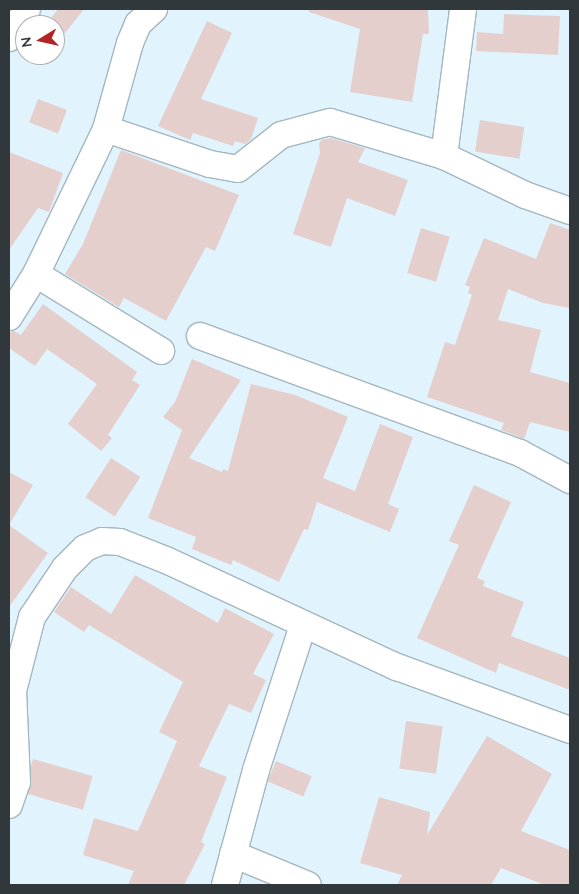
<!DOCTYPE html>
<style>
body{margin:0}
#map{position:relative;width:579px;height:894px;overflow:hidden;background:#e1f4fd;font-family:Quicksand,sans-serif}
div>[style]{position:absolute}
.building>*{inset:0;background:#e4cfcd;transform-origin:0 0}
.roads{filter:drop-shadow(1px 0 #a4b6be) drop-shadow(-1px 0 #a4b6be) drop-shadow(0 1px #a4b6be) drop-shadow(0 -1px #a4b6be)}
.minor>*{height:26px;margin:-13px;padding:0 13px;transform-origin:13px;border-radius:13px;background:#fff}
span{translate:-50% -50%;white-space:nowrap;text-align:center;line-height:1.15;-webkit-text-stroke:4.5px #fff;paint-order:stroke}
.frame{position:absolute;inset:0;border:10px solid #31383c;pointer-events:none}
.north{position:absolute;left:15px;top:15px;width:50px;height:50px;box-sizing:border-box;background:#fff;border:1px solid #adafb1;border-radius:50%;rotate:261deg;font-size:14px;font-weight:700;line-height:20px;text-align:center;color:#31383c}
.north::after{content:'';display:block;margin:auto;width:18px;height:22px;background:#b42423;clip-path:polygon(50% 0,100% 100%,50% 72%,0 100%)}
</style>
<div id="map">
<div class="building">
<div style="clip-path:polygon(58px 9px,84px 9px,55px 46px,55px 25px,46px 25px)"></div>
<div style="clip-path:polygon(309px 9px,428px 9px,429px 34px,423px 34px,412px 102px,350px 92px,360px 29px,309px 12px)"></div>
<div style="clip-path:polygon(504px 14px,560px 16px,558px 55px,476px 51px,477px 32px,503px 34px)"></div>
<div style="clip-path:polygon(207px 21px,232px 33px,201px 99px,258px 118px,251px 139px,245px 144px,235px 141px,233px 146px,193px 133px,190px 140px,158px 126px)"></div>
<div style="left:38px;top:99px;width:31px;height:25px;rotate:21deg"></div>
<div style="left:480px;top:120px;width:45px;height:32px;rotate:9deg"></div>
<div style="clip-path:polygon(330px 138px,365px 148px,358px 162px,408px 180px,395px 216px,347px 198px,331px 247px,293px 234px,320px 153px,319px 144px,321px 140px)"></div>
<div style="clip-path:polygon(121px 150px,239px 195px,215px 251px,206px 247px,166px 321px,124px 298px,119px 307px,65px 274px,83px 244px)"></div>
<div style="clip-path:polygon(9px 152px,63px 173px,49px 212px,38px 208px,9px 250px)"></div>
<div style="clip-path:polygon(550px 223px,570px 230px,570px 308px,543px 303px,508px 289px,498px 320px,541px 330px,530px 372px,570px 383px,570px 432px,530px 422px,524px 439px,501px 430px,504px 423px,427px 397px,445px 342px,455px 345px,472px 295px,468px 293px,470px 287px,465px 285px,484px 238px,536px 259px)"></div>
<div style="left:421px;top:228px;width:30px;height:47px;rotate:17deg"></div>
<div style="clip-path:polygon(43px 304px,137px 372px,132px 380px,140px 385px,108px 435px,112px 438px,101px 451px,68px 424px,97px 384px,47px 349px,35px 366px,9px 348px,9px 332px,14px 331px,21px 335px)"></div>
<div style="clip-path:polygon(192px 359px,241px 380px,189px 458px,222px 472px,223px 469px,228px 471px,251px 384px,295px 395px,348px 417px,323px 478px,355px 491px,380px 424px,413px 437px,388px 504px,399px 509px,390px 532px,317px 502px,308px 530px,304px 529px,279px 582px,233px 560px,231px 565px,192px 549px,196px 537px,148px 518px,182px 430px,163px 417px,175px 402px)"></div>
<div style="left:111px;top:458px;width:35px;height:47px;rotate:33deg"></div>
<div style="clip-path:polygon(9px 472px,33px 485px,9px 525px,48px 553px,9px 607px)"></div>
<div style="clip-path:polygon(474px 485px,511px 502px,477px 578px,485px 581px,483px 586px,524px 602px,511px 636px,570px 658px,570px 690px,499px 663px,496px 673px,417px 638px,459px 545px,449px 541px)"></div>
<div style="clip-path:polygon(135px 575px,218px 623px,225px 608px,274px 634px,253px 674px,266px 680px,251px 713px,229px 704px,199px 766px,227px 777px,201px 842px,205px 844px,184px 885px,128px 885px,134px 871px,83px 855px,94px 818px,138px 831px,177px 741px,159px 732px,183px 682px,89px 625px,84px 632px,54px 612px,71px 587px,111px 614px)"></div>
<div style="left:406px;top:721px;width:37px;height:48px;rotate:8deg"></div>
<div style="clip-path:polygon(487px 736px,552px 774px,521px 831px,570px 850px,570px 885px,545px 885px,501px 868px,491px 885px,397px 885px,402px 875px,360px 863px,379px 797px,430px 812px,427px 835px)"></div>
<div style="left:33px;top:759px;width:62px;height:35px;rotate:16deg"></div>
<div style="left:276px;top:761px;width:39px;height:22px;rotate:23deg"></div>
</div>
<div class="roads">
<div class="minor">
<div style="left:9px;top:38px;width:34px;rotate:-58deg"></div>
<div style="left:106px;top:129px;width:110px;rotate:18.6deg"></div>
<div style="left:210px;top:164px;width:28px;rotate:10deg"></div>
<div style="left:238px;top:169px;width:55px;rotate:-38.3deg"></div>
<div style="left:281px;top:135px;width:51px;rotate:-14.9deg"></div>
<div style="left:330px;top:122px;width:119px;rotate:16.6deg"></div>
<div style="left:444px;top:156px;width:90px;rotate:25.7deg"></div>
<div style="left:525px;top:195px;width:48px;rotate:19.6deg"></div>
<div style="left:444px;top:156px;width:148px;rotate:-82.6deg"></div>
<div style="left:36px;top:274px;width:147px;rotate:31.6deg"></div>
<div style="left:9px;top:317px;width:51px;rotate:-57.9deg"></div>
<div style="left:36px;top:274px;width:161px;rotate:-64.2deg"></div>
<div style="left:106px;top:129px;width:89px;rotate:-74.4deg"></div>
<div style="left:130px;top:43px;width:21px;rotate:-67deg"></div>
<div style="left:138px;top:24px;width:22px;rotate:-43deg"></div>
<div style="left:200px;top:336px;width:341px;rotate:20.1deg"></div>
<div style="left:520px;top:453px;width:57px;rotate:28.4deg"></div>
<div style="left:9px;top:805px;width:24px;rotate:-71deg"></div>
<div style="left:17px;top:782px;width:91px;rotate:-92.5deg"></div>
<div style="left:13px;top:691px;width:76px;rotate:-75.6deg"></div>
<div style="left:32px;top:617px;width:59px;rotate:-56deg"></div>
<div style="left:65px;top:568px;width:28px;rotate:-45deg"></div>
<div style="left:85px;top:548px;width:18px;rotate:-22deg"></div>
<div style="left:102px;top:541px;width:18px;rotate:3deg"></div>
<div style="left:120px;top:542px;width:49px;rotate:21.4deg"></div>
<div style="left:166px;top:560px;width:255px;rotate:24.9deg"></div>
<div style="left:397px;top:667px;width:184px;rotate:20deg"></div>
<div style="left:233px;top:854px;width:81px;rotate:22.5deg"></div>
<div style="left:225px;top:885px;width:119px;rotate:-74.9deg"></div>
<div style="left:256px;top:770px;width:152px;rotate:-72deg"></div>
</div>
</div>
<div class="frame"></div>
<div class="north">N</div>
</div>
